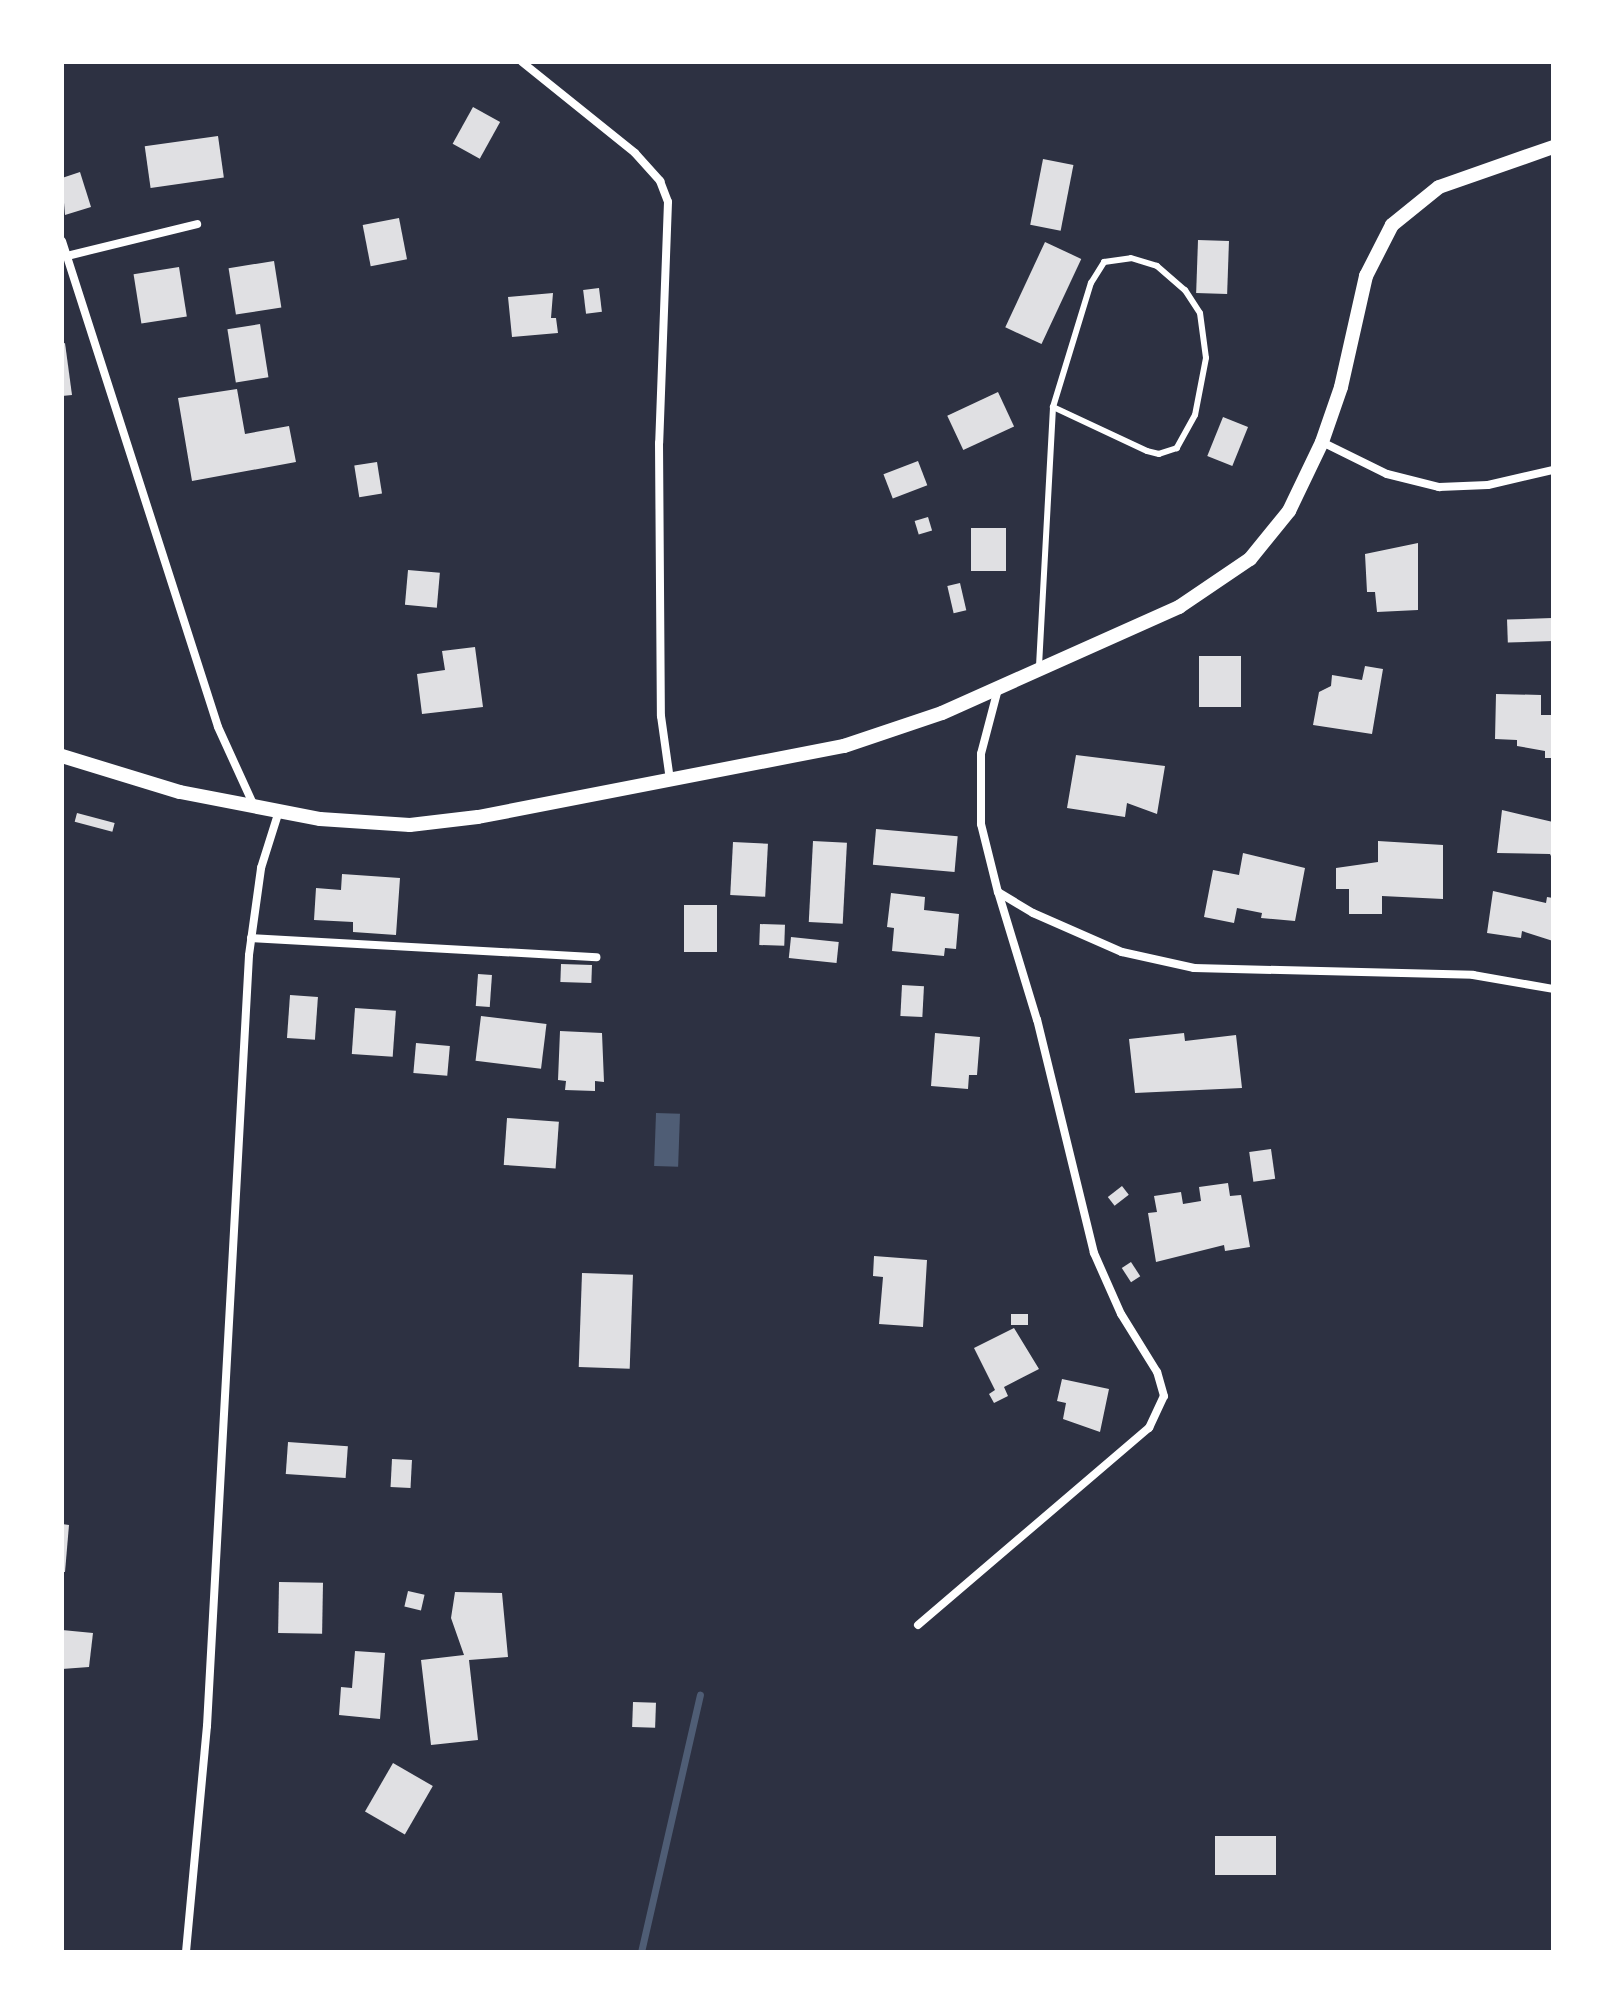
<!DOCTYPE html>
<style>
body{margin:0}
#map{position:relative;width:1615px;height:2014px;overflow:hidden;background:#2d3142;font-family:"Varela Round",sans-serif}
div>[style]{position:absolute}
.water>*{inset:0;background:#4f5d75;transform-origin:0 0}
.stream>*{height:7px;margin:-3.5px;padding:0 3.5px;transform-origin:3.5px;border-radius:3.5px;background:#4f5d75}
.building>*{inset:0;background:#e0e0e3;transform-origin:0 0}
.service>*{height:6px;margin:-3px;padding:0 3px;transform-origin:3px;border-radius:3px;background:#fff}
.minor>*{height:8px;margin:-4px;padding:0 4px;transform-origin:4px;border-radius:4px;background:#fff}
.tertiary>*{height:14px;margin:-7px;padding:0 7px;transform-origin:7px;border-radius:7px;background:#fff}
span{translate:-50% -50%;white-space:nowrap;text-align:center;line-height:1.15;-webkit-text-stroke:6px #fff;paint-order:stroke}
.frame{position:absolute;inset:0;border:64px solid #fff;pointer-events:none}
</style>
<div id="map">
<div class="water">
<div style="left:656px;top:1113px;width:24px;height:53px;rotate:2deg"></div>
</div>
<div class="stream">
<div style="left:641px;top:1952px;width:264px;rotate:-77.1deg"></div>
</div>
<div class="building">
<div style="left:473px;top:107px;width:31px;height:42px;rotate:29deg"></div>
<div style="left:218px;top:136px;width:42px;height:74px;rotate:82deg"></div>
<div style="left:1043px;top:159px;width:31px;height:67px;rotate:11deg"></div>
<div style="clip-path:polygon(80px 172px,91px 207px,65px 215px,62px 178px)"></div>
<div style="left:399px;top:218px;width:42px;height:37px;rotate:79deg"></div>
<div style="left:1198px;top:240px;width:31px;height:53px;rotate:2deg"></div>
<div style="left:1045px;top:242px;width:40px;height:94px;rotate:25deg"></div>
<div style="left:274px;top:261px;width:47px;height:46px;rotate:81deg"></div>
<div style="left:179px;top:267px;width:50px;height:46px;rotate:81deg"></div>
<div style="left:599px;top:288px;width:24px;height:16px;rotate:83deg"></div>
<div style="clip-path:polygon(553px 293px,551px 318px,556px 318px,558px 333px,512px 337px,508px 297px)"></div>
<div style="left:260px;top:324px;width:54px;height:33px;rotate:81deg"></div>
<div style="clip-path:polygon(65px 343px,72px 395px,62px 396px,62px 344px)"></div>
<div style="clip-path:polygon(237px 389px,245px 434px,289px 426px,296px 462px,192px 481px,178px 398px)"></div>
<div style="left:998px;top:392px;width:38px;height:56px;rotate:65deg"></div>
<div style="left:1223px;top:417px;width:27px;height:42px;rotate:22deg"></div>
<div style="left:918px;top:461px;width:26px;height:37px;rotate:69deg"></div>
<div style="left:377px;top:462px;width:32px;height:23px;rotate:81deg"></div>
<div style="left:928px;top:517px;width:14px;height:14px;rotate:73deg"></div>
<div style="left:971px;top:528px;width:35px;height:43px"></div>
<div style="clip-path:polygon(1418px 543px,1418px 610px,1377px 612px,1375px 592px,1367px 592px,1365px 554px)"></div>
<div style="left:408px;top:570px;width:32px;height:35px;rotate:5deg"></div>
<div style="left:960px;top:583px;width:28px;height:13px;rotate:77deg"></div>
<div style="left:1552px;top:618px;width:23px;height:45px;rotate:88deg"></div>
<div style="clip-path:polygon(475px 647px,483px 707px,422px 714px,417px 674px,445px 670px,442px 651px)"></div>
<div style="left:1241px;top:656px;width:51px;height:42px;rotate:90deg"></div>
<div style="clip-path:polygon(1365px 666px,1383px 669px,1372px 734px,1313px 725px,1319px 692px,1331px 686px,1332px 675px,1362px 680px)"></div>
<div style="clip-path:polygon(1496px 694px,1541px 695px,1541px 715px,1553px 715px,1553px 758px,1545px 758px,1545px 751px,1517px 746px,1517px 740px,1495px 739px)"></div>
<div style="clip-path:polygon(1076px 755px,1165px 766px,1157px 814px,1127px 803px,1125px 817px,1067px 808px)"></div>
<div style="clip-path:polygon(1502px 810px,1553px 822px,1553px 860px,1550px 854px,1497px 853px)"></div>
<div style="left:77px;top:813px;width:39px;height:9px;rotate:15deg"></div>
<div style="left:876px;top:829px;width:82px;height:36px;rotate:5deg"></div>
<div style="left:813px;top:841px;width:34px;height:81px;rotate:3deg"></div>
<div style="clip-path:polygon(1378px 841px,1443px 845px,1443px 899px,1382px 896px,1382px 914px,1349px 914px,1349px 889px,1336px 889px,1336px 868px,1378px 862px)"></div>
<div style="left:733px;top:842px;width:35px;height:53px;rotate:3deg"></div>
<div style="clip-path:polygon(1243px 853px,1305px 868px,1295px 921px,1261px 918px,1262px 913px,1237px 908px,1234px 923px,1204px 917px,1213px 870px,1239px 875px)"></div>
<div style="clip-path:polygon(342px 874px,400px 878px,396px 935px,353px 932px,353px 922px,314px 920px,316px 888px,341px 890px)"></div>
<div style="clip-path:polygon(1493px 891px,1546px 903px,1547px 897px,1553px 898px,1553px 941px,1522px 931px,1521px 938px,1487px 933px)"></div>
<div style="clip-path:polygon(891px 893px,925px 897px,924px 910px,959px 914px,956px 949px,945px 948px,944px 956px,892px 951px,894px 928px,887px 927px)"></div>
<div style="left:684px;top:905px;width:33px;height:47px"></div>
<div style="left:760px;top:924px;width:25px;height:21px;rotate:2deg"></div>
<div style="left:791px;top:937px;width:48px;height:21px;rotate:6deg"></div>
<div style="left:561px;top:964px;width:31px;height:18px;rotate:2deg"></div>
<div style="left:478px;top:974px;width:14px;height:32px;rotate:4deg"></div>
<div style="left:902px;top:985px;width:22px;height:31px;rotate:3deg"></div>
<div style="left:290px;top:995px;width:28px;height:43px;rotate:4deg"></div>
<div style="left:355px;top:1008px;width:41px;height:46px;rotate:4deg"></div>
<div style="left:481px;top:1016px;width:66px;height:45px;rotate:7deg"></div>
<div style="clip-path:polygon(560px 1031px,602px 1033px,604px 1082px,595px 1081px,595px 1091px,565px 1090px,566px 1081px,558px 1080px)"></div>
<div style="clip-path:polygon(935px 1033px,980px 1037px,977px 1075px,969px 1075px,968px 1089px,931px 1086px)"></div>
<div style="clip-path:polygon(1184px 1033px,1185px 1041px,1236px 1035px,1242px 1088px,1135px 1093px,1129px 1039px)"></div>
<div style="left:416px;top:1043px;width:34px;height:30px;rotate:5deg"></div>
<div style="left:507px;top:1118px;width:52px;height:47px;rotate:4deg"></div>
<div style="left:1271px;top:1149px;width:30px;height:22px;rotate:82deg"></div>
<div style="clip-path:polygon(1228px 1183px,1230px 1196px,1241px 1195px,1250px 1247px,1225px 1251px,1224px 1245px,1156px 1262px,1148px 1213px,1157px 1212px,1154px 1196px,1181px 1192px,1183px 1204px,1201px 1201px,1199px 1187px)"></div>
<div style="left:1122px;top:1186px;width:11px;height:18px;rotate:52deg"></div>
<div style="clip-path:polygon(874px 1256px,927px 1260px,923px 1327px,879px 1324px,883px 1277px,873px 1276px)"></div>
<div style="left:1131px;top:1262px;width:17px;height:11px;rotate:57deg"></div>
<div style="left:582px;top:1273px;width:51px;height:94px;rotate:2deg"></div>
<div style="left:1011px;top:1314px;width:17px;height:11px"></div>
<div style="clip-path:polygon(1014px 1328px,1039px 1369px,1004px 1387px,1008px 1396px,994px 1403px,989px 1394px,995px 1390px,974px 1348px)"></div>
<div style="clip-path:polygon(1062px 1379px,1109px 1389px,1100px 1432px,1063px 1419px,1066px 1403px,1057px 1401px)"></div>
<div style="left:288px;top:1442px;width:60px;height:32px;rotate:4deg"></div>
<div style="left:392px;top:1459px;width:20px;height:28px;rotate:3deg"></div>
<div style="clip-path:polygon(62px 1524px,69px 1525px,65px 1572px,62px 1572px)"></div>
<div style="left:279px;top:1582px;width:44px;height:51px;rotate:1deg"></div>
<div style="left:408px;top:1591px;width:17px;height:16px;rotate:13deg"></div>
<div style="clip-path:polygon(455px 1592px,502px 1593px,508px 1657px,469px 1660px,478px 1740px,431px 1745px,421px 1660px,464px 1655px,451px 1618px)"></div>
<div style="clip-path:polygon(62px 1630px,93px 1633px,89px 1667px,62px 1669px)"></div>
<div style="clip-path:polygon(355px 1651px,385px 1653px,380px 1719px,339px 1715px,341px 1687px,352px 1688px)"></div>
<div style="left:633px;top:1702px;width:23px;height:25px;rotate:2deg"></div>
<div style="left:393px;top:1763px;width:46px;height:56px;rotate:30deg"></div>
<div style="left:1215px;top:1836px;width:61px;height:39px"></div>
</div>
<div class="service">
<div style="left:1039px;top:666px;width:259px;rotate:-86.9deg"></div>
<div style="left:1053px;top:407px;width:130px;rotate:-73deg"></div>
<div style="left:1091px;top:283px;width:25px;rotate:-58deg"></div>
<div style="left:1104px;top:262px;width:27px;rotate:-8deg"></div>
<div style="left:1131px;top:258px;width:27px;rotate:17deg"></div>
<div style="left:1157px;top:266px;width:37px;rotate:41deg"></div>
<div style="left:1185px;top:290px;width:27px;rotate:57deg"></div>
<div style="left:1200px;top:313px;width:45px;rotate:82.4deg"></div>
<div style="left:1206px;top:358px;width:58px;rotate:100.9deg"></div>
<div style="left:1195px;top:415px;width:38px;rotate:119deg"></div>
<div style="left:1177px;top:448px;width:19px;rotate:162deg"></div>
<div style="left:1159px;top:454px;width:12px;rotate:-166deg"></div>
<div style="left:1147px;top:451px;width:104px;rotate:-154.9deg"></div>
</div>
<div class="minor">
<div style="left:522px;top:62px;width:145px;rotate:38.8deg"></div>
<div style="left:635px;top:153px;width:38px;rotate:48deg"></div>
<div style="left:660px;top:181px;width:22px;rotate:69deg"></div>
<div style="left:668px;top:202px;width:241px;rotate:92.1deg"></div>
<div style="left:659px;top:443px;width:273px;rotate:89.6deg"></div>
<div style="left:661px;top:716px;width:65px;rotate:82deg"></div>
<div style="left:62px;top:241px;width:510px;rotate:72.2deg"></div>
<div style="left:218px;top:727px;width:87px;rotate:65.5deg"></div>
<div style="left:67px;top:256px;width:134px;rotate:-13.8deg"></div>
<div style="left:1322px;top:442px;width:72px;rotate:26.2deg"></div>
<div style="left:1387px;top:474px;width:54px;rotate:14deg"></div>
<div style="left:1439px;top:487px;width:49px;rotate:-2.3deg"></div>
<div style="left:1488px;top:485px;width:67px;rotate:-13deg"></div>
<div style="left:998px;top:689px;width:67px;rotate:104.7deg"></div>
<div style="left:981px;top:754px;width:70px;rotate:90deg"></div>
<div style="left:981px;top:824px;width:70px;rotate:76deg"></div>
<div style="left:998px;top:892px;width:41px;rotate:31deg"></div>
<div style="left:1033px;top:913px;width:97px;rotate:23.7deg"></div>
<div style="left:1122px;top:952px;width:74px;rotate:12.5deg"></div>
<div style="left:1194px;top:968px;width:279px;rotate:1.4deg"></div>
<div style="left:1473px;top:975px;width:81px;rotate:9.9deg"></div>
<div style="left:251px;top:938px;width:346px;rotate:3.2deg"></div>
<div style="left:918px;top:1625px;width:304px;rotate:-40.5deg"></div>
<div style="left:1149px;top:1428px;width:35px;rotate:-65deg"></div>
<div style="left:1164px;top:1396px;width:25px;rotate:-106deg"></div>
<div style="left:1157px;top:1372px;width:68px;rotate:-121.8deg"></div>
<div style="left:1121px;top:1314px;width:67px;rotate:-113.9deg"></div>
<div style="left:1094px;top:1253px;width:240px;rotate:-103.7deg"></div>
<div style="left:1037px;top:1020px;width:134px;rotate:-106.9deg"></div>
<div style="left:186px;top:1952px;width:227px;rotate:-84.7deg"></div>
<div style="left:207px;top:1726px;width:772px;rotate:-86.88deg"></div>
<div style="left:249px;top:955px;width:88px;rotate:-82.1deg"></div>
<div style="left:261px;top:868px;width:60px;rotate:-72.5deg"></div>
</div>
<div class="tertiary">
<div style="left:62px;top:756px;width:123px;rotate:17deg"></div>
<div style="left:180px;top:792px;width:143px;rotate:10.9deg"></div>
<div style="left:320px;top:819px;width:90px;rotate:3.8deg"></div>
<div style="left:410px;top:825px;width:68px;rotate:-6.7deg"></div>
<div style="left:478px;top:817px;width:373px;rotate:-11deg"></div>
<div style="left:844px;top:746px;width:103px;rotate:-18.6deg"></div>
<div style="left:942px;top:713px;width:260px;rotate:-24.1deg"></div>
<div style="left:1179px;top:607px;width:86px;rotate:-34.1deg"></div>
<div style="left:1250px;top:559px;width:62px;rotate:-50.9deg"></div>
<div style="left:1289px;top:511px;width:76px;rotate:-64.4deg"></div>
<div style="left:1322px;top:442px;width:58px;rotate:-70.9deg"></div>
<div style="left:1341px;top:387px;width:114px;rotate:-77.3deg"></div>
<div style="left:1366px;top:276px;width:57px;rotate:-63deg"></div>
<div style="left:1392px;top:225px;width:60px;rotate:-39deg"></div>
<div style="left:1439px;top:187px;width:121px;rotate:-19.3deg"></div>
</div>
<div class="frame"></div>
</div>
